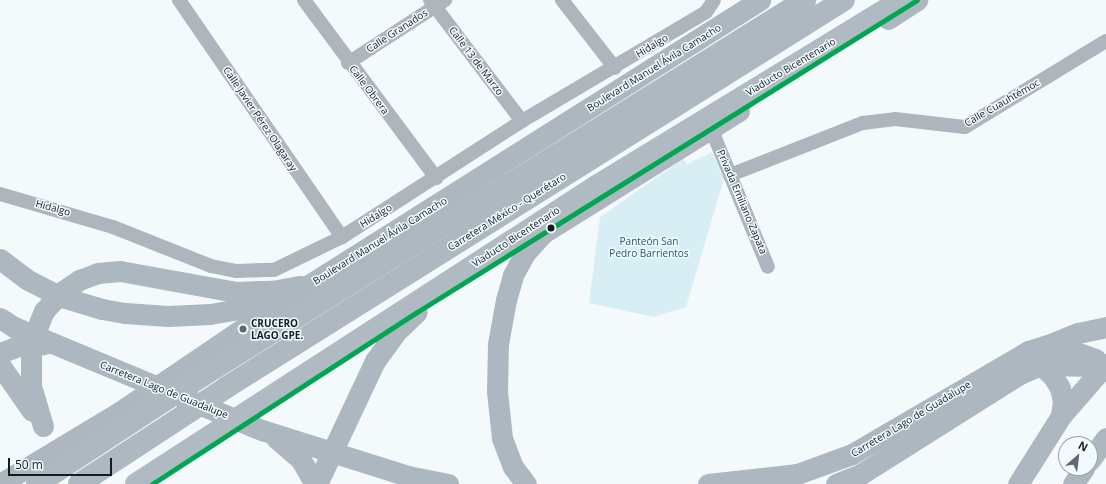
<!DOCTYPE html>
<meta charset="utf-8">
<style>
body{margin:0}
#map{position:relative;width:1106px;height:484px;overflow:hidden;background:#f4fafc;font-family:"Open Sans",sans-serif}
div>[style]{position:absolute}
.green>*{inset:0;background:#d7eef5}
.minor>*{height:14px;margin:-7px;padding:0 7px;transform-origin:7px;border-radius:7px;background:#adb5bd}
.primary>*{height:21px;margin:-10.5px;padding:0 10.5px;transform-origin:10.5px;border-radius:10.5px;background:#adb7c0}
.trunk>*{height:22px;margin:-11px;padding:0 11px;transform-origin:11px;border-radius:11px;background:#aeb8c1}
.motorway>*{height:22px;margin:-11px;padding:0 11px;transform-origin:11px;border-radius:11px;background:#b0bac2}
.bus-1>*{height:5px;margin:-2.5px;padding:0 2.5px;transform-origin:2.5px;border-radius:2.5px;background:#00a651}
.dots>*{width:11px;height:11px;translate:-50% -50%;box-sizing:border-box;border:2px solid #f1fbff;border-radius:50%}
span{translate:-50% -50%;white-space:nowrap;text-align:center;line-height:1.15;-webkit-text-stroke:3px #f1fbff;paint-order:stroke}
.street-label{font-size:10px;color:#131c1f}
.park-label{font-size:10px;color:#1f5869}
.poi-label{font-size:10px;color:#131c1f;font-weight:700}
.left{translate:0 -50%;text-align:left}
.north{position:absolute;left:1058px;top:436px;width:40px;height:40px;box-sizing:border-box;background:#f1fbff;border:1px solid #98a2a5;border-radius:50%;rotate:28deg;font-size:11px;font-weight:700;line-height:16px;text-align:center;color:#131c1f}
.north::after{content:'';display:block;margin:auto;width:14px;height:18px;background:#626a6c;clip-path:polygon(50% 0,100% 100%,50% 72%,0 100%)}
.scale{position:absolute;left:8px;top:458px;width:104px;height:18px;box-sizing:border-box;border:2px solid #131c1f;border-top:0;padding-left:5px;font-size:12px;line-height:14px;white-space:nowrap;color:#131c1f;-webkit-text-stroke:3px #f1fbff;paint-order:stroke}
</style>
<div id="map">
<div class="green">
<div style="clip-path:polygon(712px 152px,724px 179px,686px 307px,654px 317px,589px 303px,600px 217px,683px 159px,687px 164px)"></div>
</div>
<div class="minor">
<div style="left:179px;top:0;width:288px;rotate:55.5deg"></div>
<div style="left:304px;top:0;width:222px;rotate:53.4deg"></div>
<div style="left:430px;top:0;width:152px;rotate:52.8deg"></div>
<div style="left:562px;top:0;width:86px;rotate:52.1deg"></div>
<div style="left:348px;top:63px;width:116px;rotate:-33deg"></div>
<div style="left:715px;top:138px;width:139px;rotate:67.7deg"></div>
<div style="left:730px;top:175px;width:143px;rotate:-21.4deg"></div>
<div style="left:863px;top:123px;width:32px;rotate:-7deg"></div>
<div style="left:895px;top:119px;width:70px;rotate:6.5deg"></div>
<div style="left:965px;top:127px;width:165px;rotate:-31.4deg"></div>
<div style="left:0;top:194px;width:118px;rotate:16.3deg"></div>
<div style="left:113px;top:227px;width:105px;rotate:21.7deg"></div>
<div style="left:211px;top:266px;width:25px;rotate:11deg"></div>
<div style="left:236px;top:271px;width:38px;rotate:-2deg"></div>
<div style="left:274px;top:270px;width:76px;rotate:-25.9deg"></div>
<div style="left:342px;top:237px;width:214px;rotate:-32.8deg"></div>
<div style="left:522px;top:121px;width:214px;rotate:-30.6deg"></div>
<div style="left:706px;top:12px;width:14px;rotate:-56deg"></div>
</div>
<div class="primary">
<div style="left:888px;top:19px;width:35px;rotate:-33deg"></div>
<div style="left:543px;top:233px;width:231px;rotate:-31.9deg"></div>
<div style="left:0;top:259px;width:35px;rotate:37deg"></div>
<div style="left:28px;top:280px;width:38px;rotate:27deg"></div>
<div style="left:62px;top:297px;width:42px;rotate:16.7deg"></div>
<div style="left:102px;top:309px;width:23px;rotate:10deg"></div>
<div style="left:125px;top:313px;width:43px;rotate:4deg"></div>
<div style="left:168px;top:316px;width:42px;rotate:-2.7deg"></div>
<div style="left:210px;top:314px;width:64px;rotate:-9.9deg"></div>
<div style="left:0;top:318px;width:17px;rotate:33deg"></div>
<div style="left:14px;top:327px;width:269px;rotate:22.6deg"></div>
<div style="left:262px;top:430px;width:153px;rotate:17.5deg"></div>
<div style="left:408px;top:476px;width:41px;rotate:11.3deg"></div>
<div style="left:1048px;top:345px;width:32px;rotate:-22deg"></div>
<div style="left:1078px;top:333px;width:29px;rotate:-12deg"></div>
<div style="left:0;top:353px;width:22px;rotate:-21deg"></div>
<div style="left:21px;top:345px;width:23px;rotate:-2deg"></div>
<div style="left:0;top:365px;width:56px;rotate:55.2deg"></div>
<div style="left:1040px;top:365px;width:16px;rotate:40deg"></div>
<div style="left:1052px;top:375px;width:15px;rotate:58deg"></div>
<div style="left:1060px;top:388px;width:13px;rotate:77deg"></div>
<div style="left:1063px;top:401px;width:15px;rotate:98deg"></div>
<div style="left:43px;top:426px;width:42px;rotate:-106.7deg"></div>
<div style="left:31px;top:386px;width:43px;rotate:-90deg"></div>
<div style="left:31px;top:343px;width:35px;rotate:-68deg"></div>
<div style="left:44px;top:311px;width:24px;rotate:-48deg"></div>
<div style="left:60px;top:293px;width:23px;rotate:-34deg"></div>
<div style="left:79px;top:280px;width:20px;rotate:-20deg"></div>
<div style="left:98px;top:273px;width:22px;rotate:-5deg"></div>
<div style="left:120px;top:271px;width:117px;rotate:10.3deg"></div>
<div style="left:235px;top:292px;width:37px;rotate:-2deg"></div>
<div style="left:272px;top:291px;width:29px;rotate:-10deg"></div>
<div style="left:276px;top:438px;width:33px;rotate:41deg"></div>
<div style="left:301px;top:460px;width:28px;rotate:60deg"></div>
<div style="left:1090px;top:460px;width:27px;rotate:-54deg"></div>
<div style="left:0;top:484px;width:141px;rotate:-31.1deg"></div>
<div style="left:121px;top:411px;width:198px;rotate:-34.1deg"></div>
<div style="left:285px;top:300px;width:562px;rotate:-32.28deg"></div>
<div style="left:317px;top:484px;width:136px;rotate:-64.8deg"></div>
<div style="left:375px;top:361px;width:34px;rotate:-54deg"></div>
<div style="left:395px;top:333px;width:30px;rotate:-44deg"></div>
<div style="left:526px;top:484px;width:21px;rotate:-127deg"></div>
<div style="left:513px;top:467px;width:31px;rotate:-111deg"></div>
<div style="left:502px;top:438px;width:47px;rotate:-96.1deg"></div>
<div style="left:497px;top:391px;width:47px;rotate:-88.8deg"></div>
<div style="left:498px;top:344px;width:45px;rotate:-79.7deg"></div>
<div style="left:506px;top:300px;width:26px;rotate:-74deg"></div>
<div style="left:513px;top:275px;width:26px;rotate:-61deg"></div>
<div style="left:526px;top:252px;width:27px;rotate:-48deg"></div>
<div style="left:708px;top:484px;width:90px;rotate:-6.4deg"></div>
<div style="left:797px;top:474px;width:59px;rotate:-20deg"></div>
<div style="left:852px;top:454px;width:204px;rotate:-30.3deg"></div>
<div style="left:1028px;top:351px;width:21px;rotate:-17deg"></div>
<div style="left:1048px;top:345px;width:17px;rotate:10deg"></div>
<div style="left:1065px;top:348px;width:32px;rotate:20deg"></div>
<div style="left:1095px;top:359px;width:16px;rotate:47deg"></div>
<div style="left:836px;top:484px;width:27px;rotate:-22deg"></div>
<div style="left:861px;top:474px;width:188px;rotate:-32.2deg"></div>
<div style="left:1020px;top:374px;width:22px;rotate:-24deg"></div>
<div style="left:1040px;top:365px;width:57px;rotate:1deg"></div>
<div style="left:1018px;top:484px;width:80px;rotate:-57.7deg"></div>
<div style="left:1061px;top:416px;width:69px;rotate:-49.1deg"></div>
<div style="left:1073px;top:484px;width:19px;rotate:-55deg"></div>
</div>
<div class="trunk">
<div style="left:37px;top:484px;width:197px;rotate:-33.2deg"></div>
<div style="left:202px;top:376px;width:711px;rotate:-31.95deg"></div>
<div style="left:79px;top:484px;width:177px;rotate:-33.2deg"></div>
<div style="left:227px;top:387px;width:728px;rotate:-32.1deg"></div>
</div>
<div class="motorway">
<div style="left:136px;top:484px;width:547px;rotate:-32.91deg"></div>
<div style="left:595px;top:187px;width:359px;rotate:-31.4deg"></div>
</div>
<div class="bus-1">
<div style="left:152px;top:484px;width:316px;rotate:-33deg"></div>
<div style="left:417px;top:312px;width:589px;rotate:-31.96deg"></div>
</div>
<div class="dots">
<div style="left:551px;top:228px;background:#131c1f"></div>
<div style="left:243px;top:329px;background:#626a6c"></div>
</div>
<div class="street-label">
<span style="left:397px;top:31px;rotate:-33deg">Calle Granados</span>
<span style="left:652px;top:46px;rotate:-31deg">Hidalgo</span>
<span style="left:476px;top:61px;rotate:53deg">Calle 13 de Marzo</span>
<span style="left:791px;top:67px;rotate:-31deg">Viaducto Bicentenario</span>
<span style="left:654px;top:68px;rotate:-32deg">Boulevard Manuel Ávila Camacho</span>
<span style="left:369px;top:90px;rotate:53deg">Calle Obrera</span>
<span style="left:1002px;top:103px;rotate:-30deg">Calle Cuauhtémoc</span>
<span style="left:260px;top:119px;rotate:56deg">Calle Javier Pérez Olagaray</span>
<span style="left:742px;top:202px;rotate:67deg">Privada Emiliano Zapata</span>
<span style="left:53px;top:208px;rotate:15deg">Hidalgo</span>
<span style="left:507px;top:212px;rotate:-32deg">Carretera México - Querétaro</span>
<span style="left:376px;top:216px;rotate:-32deg">Hidalgo</span>
<span style="left:516px;top:237px;rotate:-33deg">Viaducto Bicentenario</span>
<span style="left:380px;top:241px;rotate:-32deg">Boulevard Manuel Ávila Camacho</span>
<span style="left:164px;top:390px;rotate:22deg">Carretera Lago de Guadalupe</span>
<span style="left:911px;top:419px;rotate:-31deg">Carretera Lago de Guadalupe</span>
</div>
<div class="park-label">
<span style="left:649px;top:247px">Panteón San<br>Pedro Barrientos</span>
</div>
<div class="poi-label">
<span class="left" style="left:251px;top:329px">CRUCERO<br>LAGO GPE.</span>
</div>
<div class="north">N</div>
<div class="scale">50 m</div>
</div>
